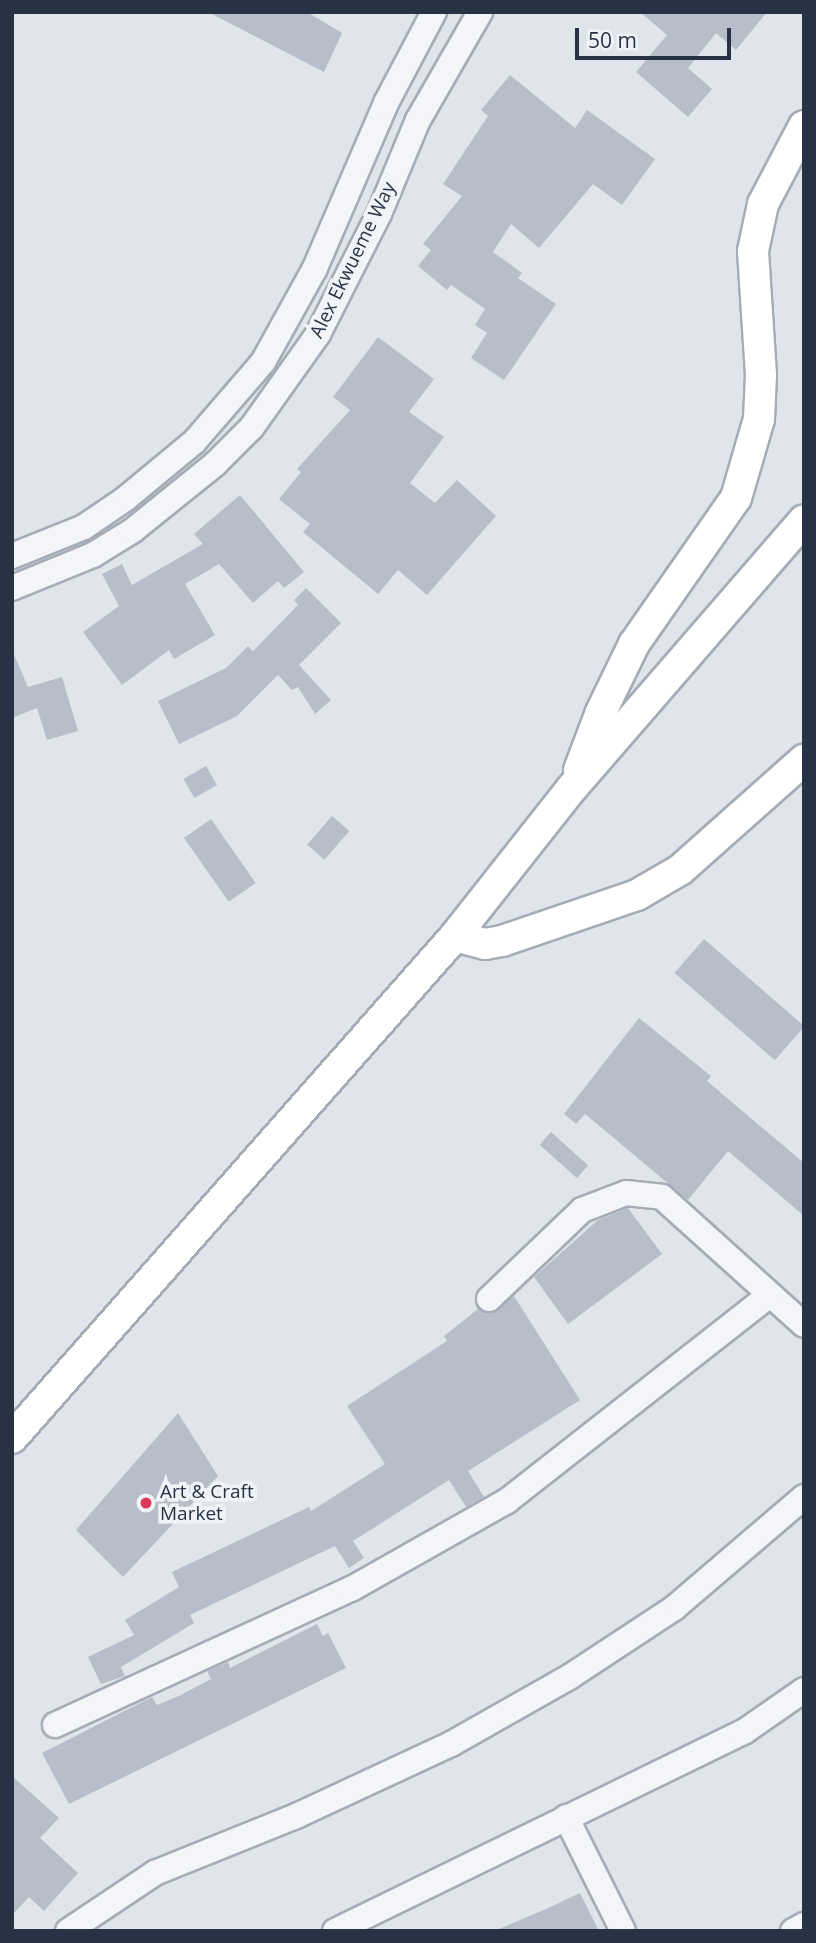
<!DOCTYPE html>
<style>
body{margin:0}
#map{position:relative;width:816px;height:1943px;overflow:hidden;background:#e0e5eb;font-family:"Open Sans",sans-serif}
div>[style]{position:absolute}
.building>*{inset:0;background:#b7bec9;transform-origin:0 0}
.roads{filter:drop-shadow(2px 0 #a5acb6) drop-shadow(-2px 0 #a5acb6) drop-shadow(0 2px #a5acb6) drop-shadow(0 -2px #a5acb6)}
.minor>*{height:24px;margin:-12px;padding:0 12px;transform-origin:12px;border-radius:12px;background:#f4f5f8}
.major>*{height:30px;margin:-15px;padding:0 15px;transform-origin:15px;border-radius:15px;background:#fff}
.dots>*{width:19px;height:19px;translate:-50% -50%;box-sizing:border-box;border:4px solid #f0f4f8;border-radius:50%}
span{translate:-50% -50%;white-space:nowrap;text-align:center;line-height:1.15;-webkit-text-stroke:7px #f0f4f8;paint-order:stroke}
.street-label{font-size:19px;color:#273244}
.poi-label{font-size:19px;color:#273244}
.left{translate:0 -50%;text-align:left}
.frame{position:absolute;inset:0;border:14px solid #273244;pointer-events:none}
.scale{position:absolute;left:575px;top:28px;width:156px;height:32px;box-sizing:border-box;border:4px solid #273244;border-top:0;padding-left:9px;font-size:21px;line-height:24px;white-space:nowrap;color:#273244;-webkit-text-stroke:5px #f0f4f8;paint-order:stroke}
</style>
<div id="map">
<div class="building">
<div style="clip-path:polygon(208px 12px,307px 12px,342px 33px,324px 72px)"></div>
<div style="clip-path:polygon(640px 12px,767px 12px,736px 50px,716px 33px,688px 68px,712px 89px,688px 117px,636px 72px,667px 35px)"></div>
<div style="clip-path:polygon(510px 75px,575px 128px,587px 110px,655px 159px,622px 205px,593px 184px,539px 248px,511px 224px,493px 252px,522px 273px,518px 278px,556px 304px,504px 380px,471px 358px,487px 333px,475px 325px,485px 309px,451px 285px,447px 290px,418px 266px,431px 250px,423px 244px,462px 196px,443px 184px,488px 116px,481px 110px)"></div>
<div style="clip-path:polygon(378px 337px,434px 379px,409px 412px,444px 437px,410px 483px,435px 503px,457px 480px,496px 516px,427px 595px,398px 570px,378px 594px,303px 532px,310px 524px,279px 499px,301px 472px,297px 469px,350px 410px,333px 397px)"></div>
<div style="clip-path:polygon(240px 495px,304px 572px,284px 588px,278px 581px,253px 603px,219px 564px,185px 584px,215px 635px,174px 659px,169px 650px,122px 685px,83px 632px,119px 606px,102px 574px,122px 564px,132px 585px,203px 544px,194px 534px)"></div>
<div style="clip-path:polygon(306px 588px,341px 623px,299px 665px,331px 700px,315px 714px,298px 687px,292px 690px,278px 675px,237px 716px,179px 744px,158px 701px,226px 668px,248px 646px,253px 651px,298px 605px,294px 600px)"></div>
<div style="clip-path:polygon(12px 650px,28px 687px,62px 677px,78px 731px,47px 740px,37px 708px,12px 718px)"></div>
<div style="left:206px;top:766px;width:22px;height:26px;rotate:60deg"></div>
<div style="left:332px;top:816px;width:23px;height:38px;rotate:41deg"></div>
<div style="left:211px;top:819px;width:78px;height:33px;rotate:55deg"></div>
<div style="left:704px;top:939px;width:133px;height:45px;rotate:41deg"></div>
<div style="clip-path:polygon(639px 1018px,711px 1076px,707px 1081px,804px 1163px,804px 1216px,728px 1151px,688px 1200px,585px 1114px,576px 1124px,564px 1114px)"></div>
<div style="left:551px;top:1132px;width:50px;height:17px;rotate:42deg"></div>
<div style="clip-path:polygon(628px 1208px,662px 1254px,568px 1324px,534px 1277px,598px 1220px)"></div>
<div style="clip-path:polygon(514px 1296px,580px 1400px,468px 1471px,484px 1497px,466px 1507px,449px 1480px,353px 1541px,364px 1558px,349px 1568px,335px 1546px,190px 1615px,194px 1623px,121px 1667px,125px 1676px,101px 1684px,88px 1657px,134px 1635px,125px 1620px,179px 1587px,172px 1572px,309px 1507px,311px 1511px,385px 1464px,347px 1406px,447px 1341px,444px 1336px,478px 1309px,493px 1313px)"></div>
<div style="clip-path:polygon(178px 1413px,218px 1476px,123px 1577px,76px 1530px)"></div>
<div style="clip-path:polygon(317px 1624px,323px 1636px,328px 1633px,346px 1668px,69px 1804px,42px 1753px,152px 1697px,157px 1705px,179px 1696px,211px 1679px,207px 1671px,228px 1662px,230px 1668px)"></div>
<div style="clip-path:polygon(12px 1776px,59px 1818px,40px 1838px,78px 1873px,44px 1911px,29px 1897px,12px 1915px)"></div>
<div style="clip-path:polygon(580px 1893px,599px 1931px,494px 1931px,544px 1910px)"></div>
</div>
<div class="roads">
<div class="minor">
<div style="left:12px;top:556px;width:78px;rotate:-21.9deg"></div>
<div style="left:84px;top:527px;width:50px;rotate:-34.3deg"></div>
<div style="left:125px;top:499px;width:89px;rotate:-39.6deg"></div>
<div style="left:194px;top:442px;width:106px;rotate:-49.2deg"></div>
<div style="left:263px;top:362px;width:107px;rotate:-61deg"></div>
<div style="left:315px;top:268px;width:180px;rotate:-66.7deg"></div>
<div style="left:386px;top:103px;width:103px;rotate:-62.2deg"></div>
<div style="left:12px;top:588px;width:87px;rotate:-22.2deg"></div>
<div style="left:93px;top:555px;width:46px;rotate:-31.6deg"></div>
<div style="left:132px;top:531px;width:107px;rotate:-38.9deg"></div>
<div style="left:215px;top:464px;width:52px;rotate:-45deg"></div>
<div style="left:252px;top:427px;width:114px;rotate:-54.6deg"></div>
<div style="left:318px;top:334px;width:135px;rotate:-63.1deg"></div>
<div style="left:379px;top:214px;width:102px;rotate:-67.5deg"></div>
<div style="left:418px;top:120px;width:125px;rotate:-60.1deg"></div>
<div style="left:489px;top:1299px;width:129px;rotate:-43.7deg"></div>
<div style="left:582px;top:1210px;width:47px;rotate:-21.1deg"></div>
<div style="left:626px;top:1193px;width:36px;rotate:6deg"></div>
<div style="left:662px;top:1197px;width:191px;rotate:42deg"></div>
<div style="left:55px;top:1725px;width:328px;rotate:-24.7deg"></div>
<div style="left:353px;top:1588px;width:177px;rotate:-29.5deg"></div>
<div style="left:507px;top:1501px;width:334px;rotate:-38.1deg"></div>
<div style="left:566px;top:1817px;width:127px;rotate:63.4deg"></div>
<div style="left:68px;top:1931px;width:105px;rotate:-33.7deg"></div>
<div style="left:155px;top:1873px;width:152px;rotate:-22deg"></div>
<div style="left:296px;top:1816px;width:171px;rotate:-24.9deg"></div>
<div style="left:451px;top:1744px;width:138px;rotate:-29.5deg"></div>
<div style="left:571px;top:1676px;width:123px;rotate:-33.4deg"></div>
<div style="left:674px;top:1608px;width:171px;rotate:-40.5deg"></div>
<div style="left:335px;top:1931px;width:456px;rotate:-26deg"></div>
<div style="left:745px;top:1731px;width:72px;rotate:-34.8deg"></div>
<div style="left:793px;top:1931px;width:13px;rotate:-29deg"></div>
</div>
<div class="major">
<div style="left:579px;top:770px;width:62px;rotate:-69.2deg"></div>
<div style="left:601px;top:712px;width:76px;rotate:-64.1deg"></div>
<div style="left:634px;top:644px;width:178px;rotate:-55.1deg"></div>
<div style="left:736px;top:498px;width:82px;rotate:-73.8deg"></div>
<div style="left:759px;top:419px;width:44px;rotate:-87.4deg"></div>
<div style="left:761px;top:375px;width:124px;rotate:-93.7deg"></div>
<div style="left:753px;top:251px;width:48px;rotate:-78deg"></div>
<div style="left:763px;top:204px;width:88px;rotate:-62.3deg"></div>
<div style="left:455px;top:936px;width:31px;rotate:15deg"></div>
<div style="left:485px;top:944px;width:17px;rotate:-10deg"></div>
<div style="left:502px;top:941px;width:143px;rotate:-18.8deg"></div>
<div style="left:637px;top:895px;width:50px;rotate:-30.2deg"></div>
<div style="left:680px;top:870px;width:166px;rotate:-41.6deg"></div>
<div style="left:12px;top:1438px;width:670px;rotate:-48.57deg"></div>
<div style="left:455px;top:936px;width:189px;rotate:-51.7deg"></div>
<div style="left:572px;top:788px;width:354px;rotate:-49.1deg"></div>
</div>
</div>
<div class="dots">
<div style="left:146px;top:1503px;background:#dc3956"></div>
</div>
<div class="street-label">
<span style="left:353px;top:260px;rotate:-64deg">Alex Ekwueme Way</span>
</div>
<div class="poi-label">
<span class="left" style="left:160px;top:1503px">Art &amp; Craft<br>Market</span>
</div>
<div class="frame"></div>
<div class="scale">50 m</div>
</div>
